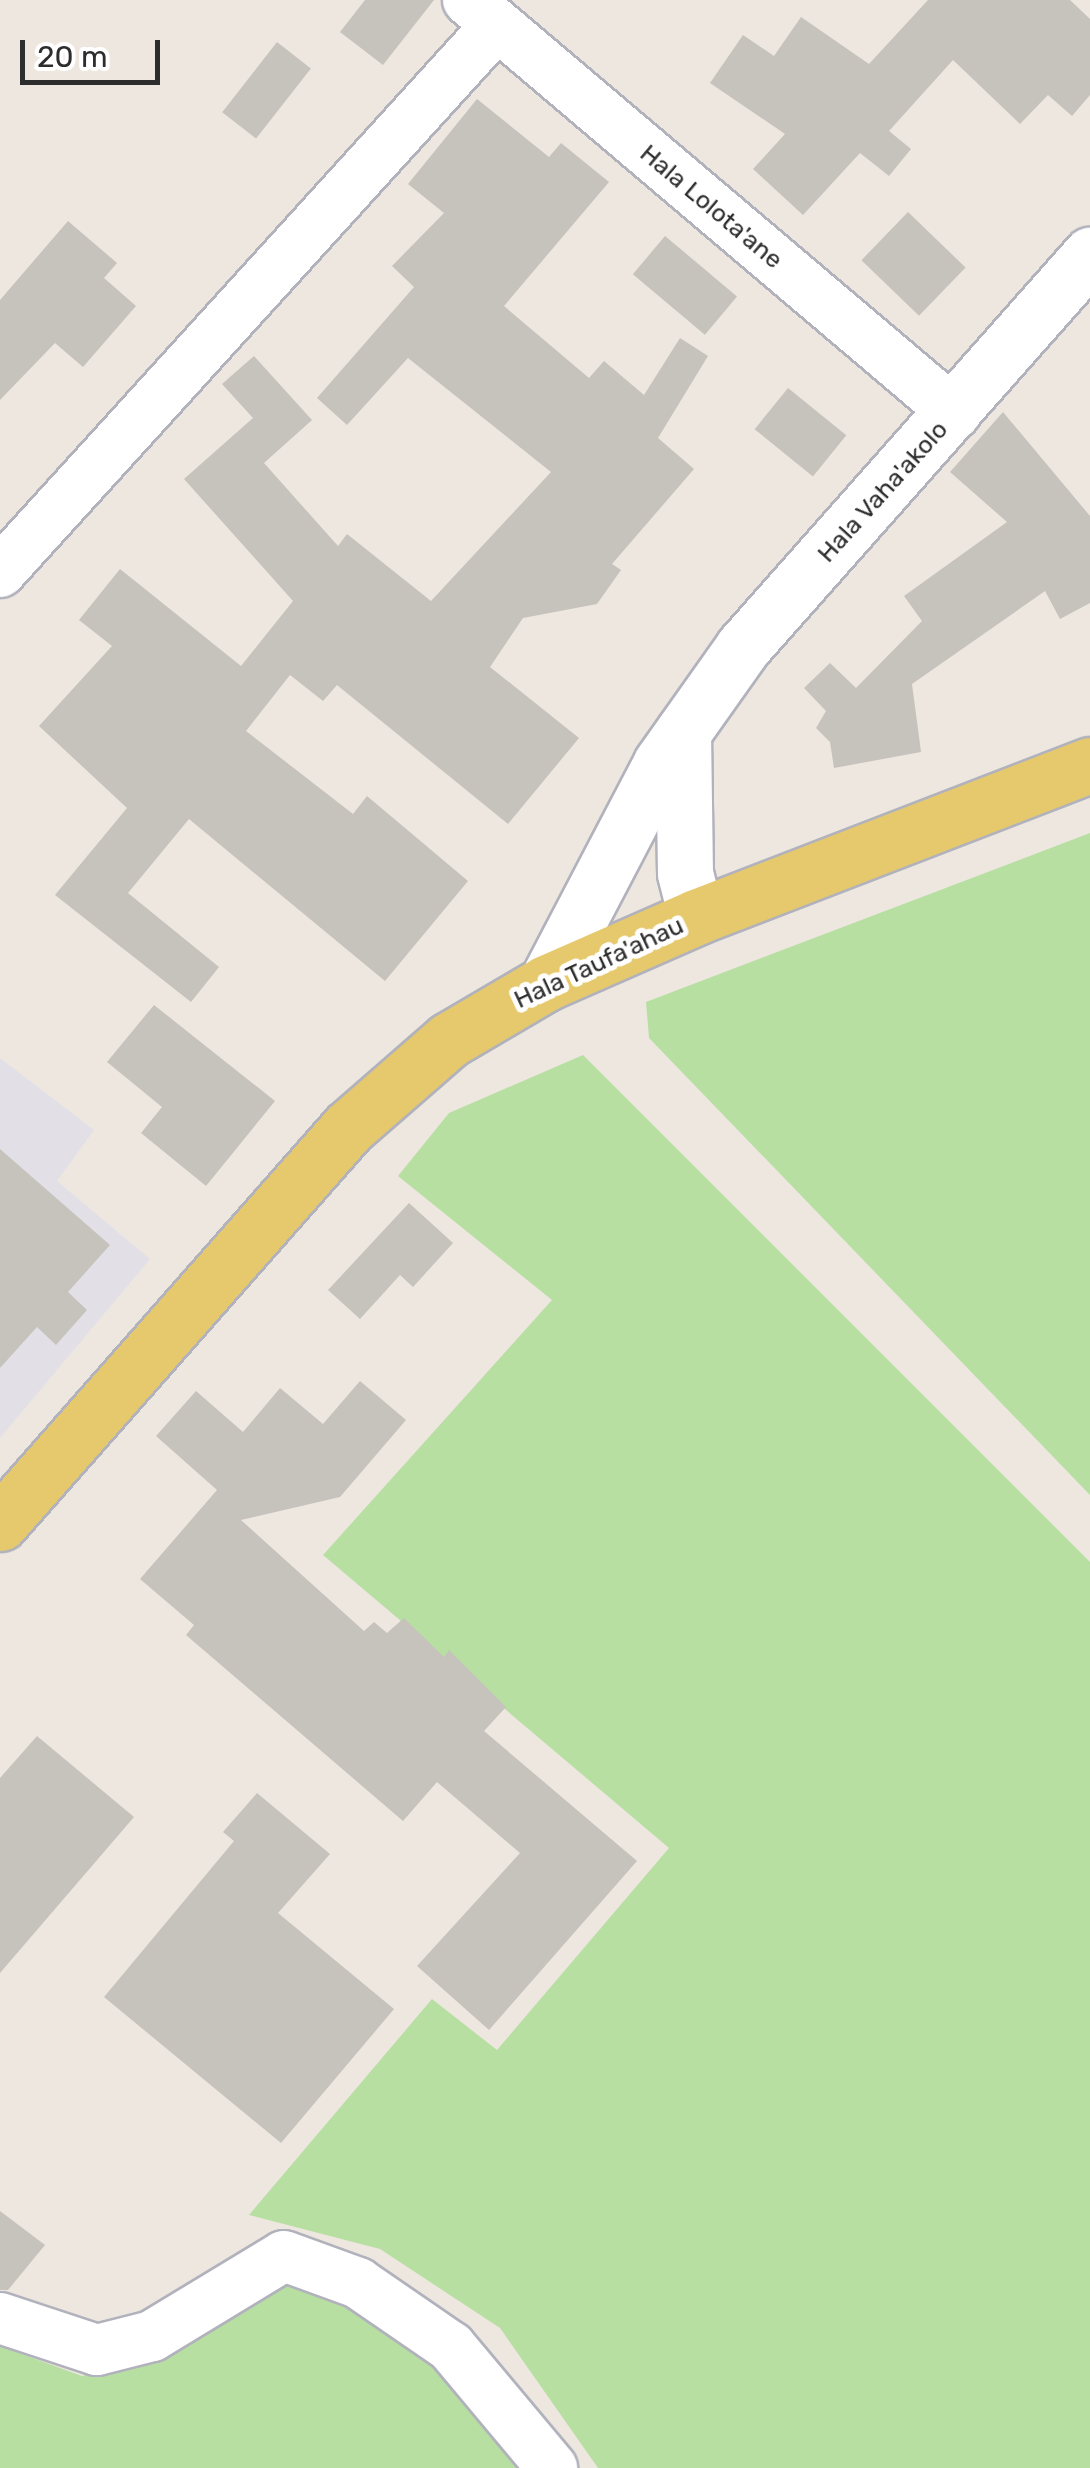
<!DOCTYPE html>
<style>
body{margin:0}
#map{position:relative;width:1090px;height:2468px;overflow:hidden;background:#ede7e0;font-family:Rubik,sans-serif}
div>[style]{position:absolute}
.industrial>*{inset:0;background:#e2e0e6}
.green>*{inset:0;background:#b7dfa2}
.building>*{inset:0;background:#c6c2bc;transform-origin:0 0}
.roads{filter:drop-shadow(2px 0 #b1b2bc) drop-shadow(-2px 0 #b1b2bc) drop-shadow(0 2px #b1b2bc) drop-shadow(0 -2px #b1b2bc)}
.street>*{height:50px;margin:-25px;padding:0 25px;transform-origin:25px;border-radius:25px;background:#fff}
.secondary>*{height:55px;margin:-27.5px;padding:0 27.5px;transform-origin:27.5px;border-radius:27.5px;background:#fff}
.primary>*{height:55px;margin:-27.5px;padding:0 27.5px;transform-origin:27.5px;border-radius:27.5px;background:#e6c96c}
span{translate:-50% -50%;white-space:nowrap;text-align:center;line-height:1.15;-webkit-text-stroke:10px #fff;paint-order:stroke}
.street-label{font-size:25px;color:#2d2d2d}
.scale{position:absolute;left:20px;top:40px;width:140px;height:45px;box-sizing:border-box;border:5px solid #2d2d2d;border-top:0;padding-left:12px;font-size:30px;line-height:35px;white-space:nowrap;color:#2d2d2d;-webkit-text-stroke:8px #fff;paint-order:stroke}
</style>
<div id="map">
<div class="industrial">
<div style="clip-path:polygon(0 1058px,94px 1130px,57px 1181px,150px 1259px,0 1438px)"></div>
</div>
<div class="green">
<div style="clip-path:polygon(1090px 833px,1090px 1495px,649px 1038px,646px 1002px)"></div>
<div style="clip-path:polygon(583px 1055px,1090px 1562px,1090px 2468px,598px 2468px,500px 2328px,380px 2249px,249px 2215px,432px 1999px,497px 2050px,669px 1848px,323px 1555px,552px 1300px,398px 1176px,449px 1113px)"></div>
<div style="clip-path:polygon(283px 2283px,364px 2306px,442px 2357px,533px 2468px,0 2468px,0 2346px,82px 2376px,165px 2353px)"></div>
</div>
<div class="building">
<div style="clip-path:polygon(365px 0,434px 0,383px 65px,340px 32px)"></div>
<div style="clip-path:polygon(928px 0,1070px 0,1090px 19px,1090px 95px,1072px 116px,1048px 95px,1020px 124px,953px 60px,889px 131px,911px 149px,889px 176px,860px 153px,803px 215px,753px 169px,785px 134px,710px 83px,743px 35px,774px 56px,801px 17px,869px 64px)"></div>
<div style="left:277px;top:42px;width:43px;height:89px;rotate:38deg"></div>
<div style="clip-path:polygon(477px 99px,549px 157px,561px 143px,609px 182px,504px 306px,589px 378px,604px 361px,644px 395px,680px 338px,708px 356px,658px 438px,694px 469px,612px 564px,621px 570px,597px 604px,523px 618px,490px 667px,579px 738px,508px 824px,337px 685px,323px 701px,290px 675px,246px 731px,353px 814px,367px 796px,468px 881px,385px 981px,189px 819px,128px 893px,219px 967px,191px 1002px,55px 895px,127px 808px,39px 726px,112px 646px,79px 620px,120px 569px,241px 666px,293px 601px,184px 479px,253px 418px,222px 384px,254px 356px,312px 420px,264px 463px,338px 546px,347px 534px,431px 601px,551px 472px,408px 358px,347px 425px,317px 398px,414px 287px,392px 266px,444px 213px,408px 184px)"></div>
<div style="left:908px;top:212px;width:80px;height:67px;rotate:44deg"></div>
<div style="clip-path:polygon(68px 221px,117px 263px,104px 278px,136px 306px,83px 367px,55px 343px,0 400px,0 300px)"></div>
<div style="left:665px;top:236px;width:94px;height:50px;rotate:40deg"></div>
<div style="left:788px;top:388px;width:75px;height:53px;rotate:39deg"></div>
<div style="clip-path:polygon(1003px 412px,1090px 516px,1090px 603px,1060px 619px,1045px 591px,912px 684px,921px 752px,834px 768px,830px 742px,816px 728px,826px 711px,804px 688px,830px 663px,856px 688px,922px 621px,904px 596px,1007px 522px,950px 472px)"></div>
<div style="clip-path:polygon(154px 1005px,275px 1101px,206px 1186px,141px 1133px,162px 1107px,107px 1062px)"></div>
<div style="clip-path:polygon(0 1149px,110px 1245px,68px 1292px,87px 1310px,56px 1345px,37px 1327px,0 1368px)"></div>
<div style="clip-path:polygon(409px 1203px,453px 1243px,413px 1287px,400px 1275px,360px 1319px,328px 1290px)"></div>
<div style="clip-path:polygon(360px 1381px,406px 1420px,340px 1497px,241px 1520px,364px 1631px,374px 1622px,387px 1633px,404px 1618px,444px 1657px,449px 1650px,506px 1707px,484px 1731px,637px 1861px,489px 2030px,417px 1966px,520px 1853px,437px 1782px,403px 1821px,186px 1635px,194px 1625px,140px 1579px,217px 1490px,156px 1436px,196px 1391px,243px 1432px,280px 1388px,323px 1424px)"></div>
<div style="clip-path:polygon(37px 1736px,134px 1817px,0 1973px,0 1778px)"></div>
<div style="clip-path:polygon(257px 1793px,330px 1854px,278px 1913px,394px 2009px,281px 2143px,104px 1997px,234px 1841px,223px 1832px)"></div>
<div style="clip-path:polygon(0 2211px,45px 2245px,8px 2290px,0 2290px)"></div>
</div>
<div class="roads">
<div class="street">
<div style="left:468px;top:0;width:639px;rotate:40.3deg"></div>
<div style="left:0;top:572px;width:739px;rotate:-47.74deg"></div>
<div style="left:0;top:2318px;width:102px;rotate:18.3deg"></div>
<div style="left:97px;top:2350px;width:57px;rotate:-14.3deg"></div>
<div style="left:152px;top:2336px;width:154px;rotate:-31.2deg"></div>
<div style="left:284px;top:2256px;width:79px;rotate:20deg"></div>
<div style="left:358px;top:2283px;width:113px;rotate:34.5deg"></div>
<div style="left:451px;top:2347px;width:158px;rotate:50.1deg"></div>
</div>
<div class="secondary">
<div style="left:683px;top:732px;width:141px;rotate:89.2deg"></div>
<div style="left:685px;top:873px;width:45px;rotate:76deg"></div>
<div style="left:546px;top:983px;width:248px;rotate:-62.4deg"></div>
<div style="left:661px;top:763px;width:142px;rotate:-54.7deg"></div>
<div style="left:743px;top:647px;width:524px;rotate:-48.48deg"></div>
</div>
<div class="primary">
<div style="left:0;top:1523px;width:526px;rotate:-48.62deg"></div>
<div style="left:348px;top:1128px;width:134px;rotate:-41.1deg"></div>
<div style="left:449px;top:1040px;width:113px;rotate:-30.4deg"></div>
<div style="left:546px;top:983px;width:164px;rotate:-23.7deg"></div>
<div style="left:696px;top:917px;width:422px;rotate:-21.1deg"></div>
</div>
</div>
<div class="street-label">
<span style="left:711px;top:207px;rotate:40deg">Hala Lolota'ane</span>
<span style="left:883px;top:492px;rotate:-48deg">Hala Vaha'akolo</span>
<span style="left:599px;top:963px;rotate:-25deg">Hala Taufa'ahau</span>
</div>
<div class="scale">20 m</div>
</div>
